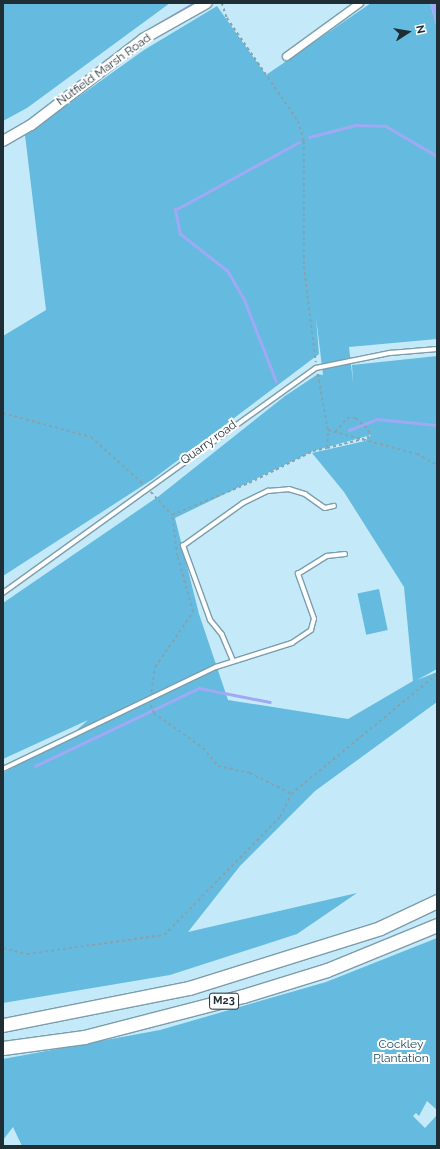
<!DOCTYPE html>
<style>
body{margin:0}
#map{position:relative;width:440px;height:1149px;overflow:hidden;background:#c4e9f9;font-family:Raleway,sans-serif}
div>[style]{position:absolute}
.green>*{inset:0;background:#64bbdf;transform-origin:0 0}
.water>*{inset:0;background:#9fa9f4}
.stream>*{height:2.5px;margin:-1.25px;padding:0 1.25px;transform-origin:1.25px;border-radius:1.25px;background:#9fa9f4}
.path>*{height:1.5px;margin-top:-0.75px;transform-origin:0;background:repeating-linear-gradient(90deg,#86a2af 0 3px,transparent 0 6px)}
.roads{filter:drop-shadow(1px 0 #7b9dac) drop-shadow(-1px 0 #7b9dac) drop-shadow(0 1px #7b9dac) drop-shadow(0 -1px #7b9dac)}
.lane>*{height:3.5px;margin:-1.75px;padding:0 1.75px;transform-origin:1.75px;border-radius:1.75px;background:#fff}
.street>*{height:7px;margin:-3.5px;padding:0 3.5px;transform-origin:3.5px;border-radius:3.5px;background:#fff}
.secondary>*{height:10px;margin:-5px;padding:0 5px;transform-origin:5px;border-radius:5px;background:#fff}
.highway>*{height:13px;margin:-6.5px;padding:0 6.5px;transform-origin:6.5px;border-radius:6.5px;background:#fff}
span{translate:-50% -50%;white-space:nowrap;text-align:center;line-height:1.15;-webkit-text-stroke:4px #fff;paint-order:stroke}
.shield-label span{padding:1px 3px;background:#fff;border:1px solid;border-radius:3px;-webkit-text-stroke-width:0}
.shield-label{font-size:11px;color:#1f2d34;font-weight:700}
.street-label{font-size:12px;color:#1f2d34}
.park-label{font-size:12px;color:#224d5e}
.frame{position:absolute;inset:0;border:4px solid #1f2d34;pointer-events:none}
.north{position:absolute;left:388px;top:12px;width:40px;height:40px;-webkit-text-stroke:3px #fff;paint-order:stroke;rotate:78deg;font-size:11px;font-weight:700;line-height:16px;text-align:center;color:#1f2d34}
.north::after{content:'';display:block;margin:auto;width:14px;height:18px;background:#1f2d34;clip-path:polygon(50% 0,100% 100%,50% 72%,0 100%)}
</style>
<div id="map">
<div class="green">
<div style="clip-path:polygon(3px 3px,170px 3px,27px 108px,3px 121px)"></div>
<div style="clip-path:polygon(evenodd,371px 3px,430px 3px,437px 28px,437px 339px,349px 347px,353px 382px,352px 365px,437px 356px,437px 669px,417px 680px,437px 672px,437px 702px,315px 791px,240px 866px,188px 932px,357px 893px,297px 934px,170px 975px,3px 1003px,3px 773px,69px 737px,88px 720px,3px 759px,3px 603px,159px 496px,285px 396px,318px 374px,323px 375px,316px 317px,319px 354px,153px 479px,3px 576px,3px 336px,46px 310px,25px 135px,144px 50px,217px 6px,266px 75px,371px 3px,371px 435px,365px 441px,312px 453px,344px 492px,404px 587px,413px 681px,348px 719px,228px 700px,199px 614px,175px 518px,313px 451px,371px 435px)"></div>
<div style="left:379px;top:589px;width:42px;height:22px;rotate:78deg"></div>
<div style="clip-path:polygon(437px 938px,437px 1110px,427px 1101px,419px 1116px,416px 1113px,413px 1116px,425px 1128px,437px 1115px,437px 1146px,22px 1146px,13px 1127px,3px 1140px,3px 1059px,160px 1030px,326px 982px)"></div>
</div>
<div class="water">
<div style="clip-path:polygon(430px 3px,437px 3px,437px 28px)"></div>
</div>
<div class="stream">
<div style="left:150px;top:29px;width:51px;rotate:-30.6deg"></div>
<div style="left:309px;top:137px;width:49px;rotate:-14.3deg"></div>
<div style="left:356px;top:125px;width:30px;rotate:2deg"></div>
<div style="left:386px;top:126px;width:59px;rotate:30.5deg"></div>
<div style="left:276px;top:382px;width:88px;rotate:-111.3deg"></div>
<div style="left:244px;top:300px;width:34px;rotate:-120deg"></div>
<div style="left:227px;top:271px;width:60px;rotate:-141.8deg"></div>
<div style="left:180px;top:234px;width:25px;rotate:-102deg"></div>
<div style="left:175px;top:210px;width:141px;rotate:-28.7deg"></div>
<div style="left:349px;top:430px;width:30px;rotate:-21deg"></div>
<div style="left:377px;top:419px;width:60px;rotate:5.7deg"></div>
<div style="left:35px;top:766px;width:182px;rotate:-25.4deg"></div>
<div style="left:199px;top:688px;width:72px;rotate:11.2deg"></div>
</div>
<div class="path">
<div style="left:222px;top:3px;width:16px;rotate:72deg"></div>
<div style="left:227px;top:18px;width:125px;rotate:55.4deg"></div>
<div style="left:298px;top:121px;width:21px;rotate:73deg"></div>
<div style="left:304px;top:141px;width:125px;rotate:90deg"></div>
<div style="left:304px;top:266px;width:97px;rotate:82.9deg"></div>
<div style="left:318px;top:374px;width:57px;rotate:79.9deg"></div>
<div style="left:328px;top:430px;width:92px;rotate:15.1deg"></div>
<div style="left:417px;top:454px;width:23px;rotate:29deg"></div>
<div style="left:3px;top:413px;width:91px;rotate:15.3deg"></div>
<div style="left:91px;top:437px;width:70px;rotate:42.1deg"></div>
<div style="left:335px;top:432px;width:18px;rotate:-49deg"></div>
<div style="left:347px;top:418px;width:9px"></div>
<div style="left:356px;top:418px;width:18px;rotate:43deg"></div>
<div style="left:369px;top:430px;width:9px;rotate:96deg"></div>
<div style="left:327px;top:448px;width:38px;rotate:-14deg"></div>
<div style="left:151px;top:492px;width:31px;rotate:48deg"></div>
<div style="left:172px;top:515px;width:83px;rotate:-22.6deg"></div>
<div style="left:249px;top:483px;width:72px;rotate:-26.6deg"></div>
<div style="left:313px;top:451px;width:14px;rotate:-12deg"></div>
<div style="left:327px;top:448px;width:18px;rotate:-87deg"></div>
<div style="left:151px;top:692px;width:25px;rotate:-81deg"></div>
<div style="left:155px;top:667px;width:67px;rotate:-55.4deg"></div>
<div style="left:193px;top:612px;width:58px;rotate:-105.9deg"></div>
<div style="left:177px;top:556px;width:41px;rotate:-97deg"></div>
<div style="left:151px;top:705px;width:9px;rotate:69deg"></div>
<div style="left:154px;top:713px;width:60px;rotate:35.5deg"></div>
<div style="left:203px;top:748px;width:23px;rotate:50deg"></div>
<div style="left:218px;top:766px;width:33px;rotate:12deg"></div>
<div style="left:250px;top:773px;width:45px;rotate:26.6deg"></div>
<div style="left:3px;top:948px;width:25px;rotate:14deg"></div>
<div style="left:27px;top:954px;width:138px;rotate:-7.9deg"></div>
<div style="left:164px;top:935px;width:165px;rotate:-45.5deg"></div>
<div style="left:280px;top:817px;width:25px;rotate:-64deg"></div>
<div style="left:291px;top:794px;width:189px;rotate:-39.4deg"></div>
</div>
<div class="roads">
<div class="lane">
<div style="left:3px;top:593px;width:385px;rotate:-35.7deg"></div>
<div style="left:316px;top:368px;width:76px;rotate:-11.5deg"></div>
<div style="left:390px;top:353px;width:47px;rotate:-4.9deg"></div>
<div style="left:233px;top:661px;width:28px;rotate:-113deg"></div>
<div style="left:222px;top:635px;width:19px;rotate:-129deg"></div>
<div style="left:210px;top:620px;width:79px;rotate:-110deg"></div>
<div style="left:183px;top:546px;width:74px;rotate:-35.6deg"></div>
<div style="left:243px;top:503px;width:28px;rotate:-26deg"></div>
<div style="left:268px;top:491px;width:21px;rotate:-5deg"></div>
<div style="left:289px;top:489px;width:17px;rotate:17deg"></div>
<div style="left:305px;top:494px;width:24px;rotate:35deg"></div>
<div style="left:325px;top:508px;width:9px;rotate:-13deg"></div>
<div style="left:3px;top:769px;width:236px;rotate:-25.6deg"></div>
<div style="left:216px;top:667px;width:80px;rotate:-17.5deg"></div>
<div style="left:292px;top:643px;width:23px;rotate:-34deg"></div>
<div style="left:311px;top:630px;width:11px;rotate:-75deg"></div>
<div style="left:314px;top:619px;width:48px;rotate:-109.6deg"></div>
<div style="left:298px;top:574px;width:34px;rotate:-32deg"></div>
<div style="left:327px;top:556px;width:18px;rotate:-6deg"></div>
</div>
<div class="street">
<div style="left:286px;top:56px;width:90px;rotate:-36deg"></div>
</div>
<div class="secondary">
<div style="left:3px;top:141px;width:32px;rotate:-30deg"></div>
<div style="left:31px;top:125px;width:141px;rotate:-37.5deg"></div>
<div style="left:143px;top:39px;width:73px;rotate:-29.4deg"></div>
</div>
<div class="highway">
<div style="left:3px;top:1025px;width:190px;rotate:-11.3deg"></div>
<div style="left:189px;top:988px;width:200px;rotate:-17.4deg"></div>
<div style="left:380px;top:928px;width:63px;rotate:-25.3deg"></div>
<div style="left:3px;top:1048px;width:82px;rotate:-7.7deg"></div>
<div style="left:84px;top:1037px;width:164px;rotate:-14.5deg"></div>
<div style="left:243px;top:996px;width:88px;rotate:-17.2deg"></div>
<div style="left:327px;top:970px;width:119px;rotate:-22.2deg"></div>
</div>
</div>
<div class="shield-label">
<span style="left:224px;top:1001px">M23</span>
</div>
<div class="street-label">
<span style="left:104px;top:70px;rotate:-36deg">Nutfield Marsh Road</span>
<span style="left:209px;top:443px;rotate:-36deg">Quarry road</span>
</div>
<div class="park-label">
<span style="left:401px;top:1052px">Cockley<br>Plantation</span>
</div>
<div class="frame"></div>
<div class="north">N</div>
</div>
